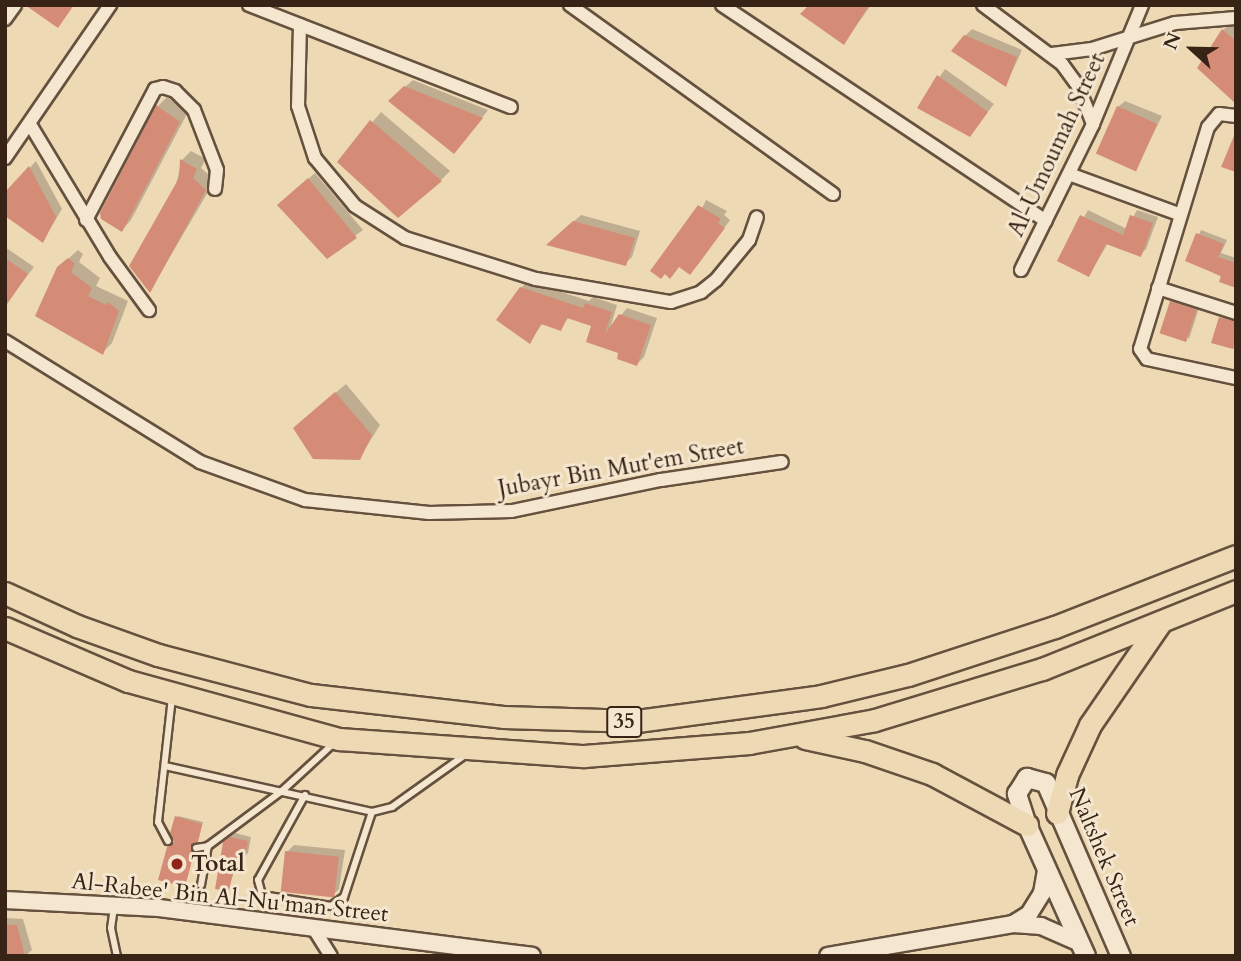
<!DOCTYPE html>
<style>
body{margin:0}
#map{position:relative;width:1241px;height:961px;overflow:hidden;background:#eed9b5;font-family:Cardo,serif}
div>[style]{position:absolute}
.shadow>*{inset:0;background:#0003}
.building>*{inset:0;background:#d48c77;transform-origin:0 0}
.roads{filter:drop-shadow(2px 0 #65513e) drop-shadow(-2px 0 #65513e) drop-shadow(0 2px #65513e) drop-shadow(0 -2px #65513e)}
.service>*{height:6px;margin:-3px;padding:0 3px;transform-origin:3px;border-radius:3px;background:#f4e6cf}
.minor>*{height:12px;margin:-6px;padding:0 6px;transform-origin:6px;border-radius:6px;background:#f4e6cf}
.tertiary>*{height:16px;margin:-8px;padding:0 8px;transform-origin:8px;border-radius:8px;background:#f4e6cf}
.secondary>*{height:18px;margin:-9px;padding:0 9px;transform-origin:9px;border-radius:9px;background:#f4e6cf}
.trunk>*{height:21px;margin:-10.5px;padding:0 10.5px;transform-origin:10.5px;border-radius:10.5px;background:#eed9b5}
.dots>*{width:19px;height:19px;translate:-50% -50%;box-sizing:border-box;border:4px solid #f4e6cf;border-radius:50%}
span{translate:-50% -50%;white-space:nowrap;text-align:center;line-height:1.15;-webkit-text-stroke:6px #f4e6cf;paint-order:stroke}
.shield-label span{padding:2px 5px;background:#f4e6cf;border:2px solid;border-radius:5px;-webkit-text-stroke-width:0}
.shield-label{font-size:21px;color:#372416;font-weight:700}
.street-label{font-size:23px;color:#372416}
.poi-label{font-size:23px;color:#372416;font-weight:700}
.left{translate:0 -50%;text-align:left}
.frame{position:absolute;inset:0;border:7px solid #372416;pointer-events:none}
.north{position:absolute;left:1157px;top:14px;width:70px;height:70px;-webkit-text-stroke:5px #f4e6cf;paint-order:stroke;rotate:292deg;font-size:19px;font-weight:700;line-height:28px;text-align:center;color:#372416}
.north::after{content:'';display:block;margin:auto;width:24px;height:32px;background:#372416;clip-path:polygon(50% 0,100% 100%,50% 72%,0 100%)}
</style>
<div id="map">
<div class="shadow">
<div style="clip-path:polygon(811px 5px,871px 5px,844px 43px)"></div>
<div style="clip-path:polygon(1230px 24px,1236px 29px,1236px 97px,1223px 30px)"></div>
<div style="clip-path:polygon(972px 29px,1022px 50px,1006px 85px,965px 36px)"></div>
<div style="clip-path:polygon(945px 69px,994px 104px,970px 135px,919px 108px)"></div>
<div style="clip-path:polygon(413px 80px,488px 110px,461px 145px,397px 94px)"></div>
<div style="clip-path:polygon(167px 97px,188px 112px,131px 220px,122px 230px,158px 106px)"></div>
<div style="clip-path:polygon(1125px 101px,1162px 116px,1136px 169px,1118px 107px)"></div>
<div style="clip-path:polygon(381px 112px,450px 171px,441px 180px,339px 162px)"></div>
<div style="clip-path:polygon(191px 151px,206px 159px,201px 168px,215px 180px,150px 291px,182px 160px)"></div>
<div style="clip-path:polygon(36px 161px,62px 209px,43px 241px,5px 195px)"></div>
<div style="clip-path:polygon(315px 173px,363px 230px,327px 257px,286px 199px)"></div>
<div style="clip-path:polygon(706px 200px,727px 211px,724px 215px,730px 220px,697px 266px,680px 265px,670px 276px)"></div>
<div style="clip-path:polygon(1088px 210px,1127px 229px,1137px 210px,1158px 217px,1146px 249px,1140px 255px,1108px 243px,1089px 275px,1060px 260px)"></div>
<div style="clip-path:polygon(581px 215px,640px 231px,632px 257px,625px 264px,555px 238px)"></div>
<div style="clip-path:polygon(1201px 230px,1227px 240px,1221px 253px,1236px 258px,1236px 284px,1187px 260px)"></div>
<div style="clip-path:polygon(5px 247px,34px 267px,7px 302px,5px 300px)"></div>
<div style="clip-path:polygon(78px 250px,83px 254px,79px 262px,100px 278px,96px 286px,128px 301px,112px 343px,103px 352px,58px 268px)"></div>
<div style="clip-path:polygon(528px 281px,589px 301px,593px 297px,617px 305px,610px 329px,627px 308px,657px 318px,644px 357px,637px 364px,593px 325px,569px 317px,560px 329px,543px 323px,529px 342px,521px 288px)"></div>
<div style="clip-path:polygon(1176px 298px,1200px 305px,1189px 339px,1171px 302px)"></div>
<div style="clip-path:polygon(1225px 314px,1236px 317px,1236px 349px,1213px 342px)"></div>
<div style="clip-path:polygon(346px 384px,380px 425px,359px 459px,304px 419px)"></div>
<div style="clip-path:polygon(178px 816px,203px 822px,199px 838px,191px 844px,195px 851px,184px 885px)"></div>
<div style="clip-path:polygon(235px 833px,251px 837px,248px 853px,238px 861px,228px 889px,229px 838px)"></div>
<div style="clip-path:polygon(294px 845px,345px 850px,339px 889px,332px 896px,283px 891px,287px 852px)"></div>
<div style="clip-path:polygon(5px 918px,23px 919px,32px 950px,25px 956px,5px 956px)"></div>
</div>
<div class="building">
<div style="clip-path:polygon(25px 5px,74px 5px,58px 28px)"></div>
<div style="clip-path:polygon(809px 5px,869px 5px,844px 45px,800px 14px)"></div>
<div style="clip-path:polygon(1222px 29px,1236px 41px,1236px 104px,1197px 68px)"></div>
<div style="clip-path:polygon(964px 35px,1017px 57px,1006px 87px,951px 51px)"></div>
<div style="clip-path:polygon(937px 75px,988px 112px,970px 137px,917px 108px)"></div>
<div style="clip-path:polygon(404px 86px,483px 118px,454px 154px,388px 101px)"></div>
<div style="clip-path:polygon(156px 105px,180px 122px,122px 232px,101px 219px,100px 213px)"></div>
<div style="left:1117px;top:106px;width:44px;height:52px;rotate:24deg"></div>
<div style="clip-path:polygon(370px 120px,442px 181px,398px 218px,337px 162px)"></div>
<div style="clip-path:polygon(1236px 131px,1236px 172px,1221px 167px)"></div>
<div style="clip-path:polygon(180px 159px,197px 169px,193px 178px,206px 190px,150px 293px,129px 266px,179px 178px)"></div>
<div style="clip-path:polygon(29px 166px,56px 217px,43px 243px,5px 216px,5px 192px)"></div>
<div style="clip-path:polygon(308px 178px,357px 238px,327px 259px,277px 205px)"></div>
<div style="clip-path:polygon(698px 205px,721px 219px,718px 223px,725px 228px,690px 275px,679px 267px,670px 279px,665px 274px,661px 279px,650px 271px)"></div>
<div style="clip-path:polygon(1080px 215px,1123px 235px,1130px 215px,1153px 223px,1141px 257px,1106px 244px,1089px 277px,1057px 261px)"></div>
<div style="clip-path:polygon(573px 221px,635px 238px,626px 266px,546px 245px)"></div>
<div style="clip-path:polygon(1196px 233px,1224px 244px,1218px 257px,1236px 263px,1236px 288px,1219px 282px,1221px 276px,1185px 261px)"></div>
<div style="clip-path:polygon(5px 258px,28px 274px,5px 307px)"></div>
<div style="clip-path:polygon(68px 258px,75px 264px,71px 272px,92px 288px,88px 296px,106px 305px,108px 302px,119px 311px,103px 355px,35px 316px,57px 267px)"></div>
<div style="clip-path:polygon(520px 287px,583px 308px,585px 303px,612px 312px,605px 334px,619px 314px,651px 325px,637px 366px,617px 359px,618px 353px,586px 342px,591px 326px,567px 318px,561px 331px,541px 324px,530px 344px,496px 320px)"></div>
<div style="left:1170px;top:301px;width:28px;height:34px;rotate:18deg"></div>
<div style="clip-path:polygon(1219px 317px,1236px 322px,1233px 349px,1211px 343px)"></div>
<div style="clip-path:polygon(335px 392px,372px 435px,360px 460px,313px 459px,293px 428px)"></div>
<div style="clip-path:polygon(175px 816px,202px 824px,198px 842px,191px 847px,194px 853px,185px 887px,158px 880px,167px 847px,174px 842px,170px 833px)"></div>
<div style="clip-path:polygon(230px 837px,248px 841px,245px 859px,235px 864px,229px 891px,215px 889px,223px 842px)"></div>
<div style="left:285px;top:851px;width:54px;height:41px;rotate:6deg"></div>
<div style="clip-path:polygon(5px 925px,17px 925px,25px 956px,5px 956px)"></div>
</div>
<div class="roads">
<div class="service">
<div style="left:165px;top:766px;width:212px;rotate:12.5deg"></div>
<div style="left:372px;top:812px;width:21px;rotate:-14deg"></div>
<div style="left:392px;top:807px;width:90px;rotate:-35.5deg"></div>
<div style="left:305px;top:795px;width:97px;rotate:118.9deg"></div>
<div style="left:258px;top:880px;width:16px;rotate:75deg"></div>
<div style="left:262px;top:895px;width:70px;rotate:9.1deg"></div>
<div style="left:331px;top:906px;width:16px;rotate:-35deg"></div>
<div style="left:344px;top:897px;width:89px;rotate:-71.8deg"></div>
<div style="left:168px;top:841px;width:21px;rotate:-118deg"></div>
<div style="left:158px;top:822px;width:126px;rotate:-83.6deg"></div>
<div style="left:196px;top:848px;width:12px;rotate:-9deg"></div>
<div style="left:208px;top:846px;width:94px;rotate:-36.7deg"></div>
<div style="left:283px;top:790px;width:71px;rotate:-42.7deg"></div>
<div style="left:201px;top:885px;width:40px;rotate:-80deg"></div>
<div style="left:114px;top:907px;width:21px;rotate:98deg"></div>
<div style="left:111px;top:928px;width:29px;rotate:78deg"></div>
</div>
<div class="minor">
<div style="left:249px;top:5px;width:281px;rotate:21.3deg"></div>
<div style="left:570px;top:5px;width:324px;rotate:35.7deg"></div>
<div style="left:722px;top:5px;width:389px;rotate:33.7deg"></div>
<div style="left:983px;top:5px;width:99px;rotate:36.8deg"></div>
<div style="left:1062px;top:64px;width:27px;rotate:54deg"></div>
<div style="left:1078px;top:86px;width:41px;rotate:68.5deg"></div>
<div style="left:5px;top:19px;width:17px;rotate:-54deg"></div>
<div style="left:300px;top:25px;width:81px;rotate:91.4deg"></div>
<div style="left:298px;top:106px;width:55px;rotate:71.9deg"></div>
<div style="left:315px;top:158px;width:62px;rotate:50.2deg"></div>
<div style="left:355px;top:206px;width:59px;rotate:32.6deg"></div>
<div style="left:405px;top:238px;width:137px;rotate:17.4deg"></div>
<div style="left:536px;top:279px;width:137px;rotate:9.7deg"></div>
<div style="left:671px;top:302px;width:32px;rotate:-18deg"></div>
<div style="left:701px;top:292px;width:19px;rotate:-39deg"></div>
<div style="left:716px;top:280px;width:52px;rotate:-50.5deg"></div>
<div style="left:749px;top:240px;width:24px;rotate:-71deg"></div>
<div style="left:1052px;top:54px;width:40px;rotate:-7.1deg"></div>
<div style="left:1092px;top:49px;width:87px;rotate:-17.4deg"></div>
<div style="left:1175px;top:23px;width:61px;rotate:-4.7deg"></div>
<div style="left:1236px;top:116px;width:17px;rotate:-173deg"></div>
<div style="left:1219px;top:114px;width:17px;rotate:130deg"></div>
<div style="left:1208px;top:127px;width:232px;rotate:107deg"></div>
<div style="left:1140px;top:349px;width:12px;rotate:55deg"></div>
<div style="left:1147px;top:359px;width:91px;rotate:12.1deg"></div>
<div style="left:31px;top:126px;width:153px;rotate:58.9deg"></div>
<div style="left:110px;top:257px;width:66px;rotate:53.7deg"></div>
<div style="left:5px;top:158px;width:186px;rotate:-55.5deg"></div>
<div style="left:1069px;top:174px;width:117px;rotate:20deg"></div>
<div style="left:86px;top:220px;width:148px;rotate:-62.2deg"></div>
<div style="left:155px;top:89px;width:8px;rotate:-14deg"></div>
<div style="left:163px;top:87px;width:13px;rotate:18deg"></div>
<div style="left:175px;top:91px;width:27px;rotate:45deg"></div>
<div style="left:194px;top:110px;width:64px;rotate:69deg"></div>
<div style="left:217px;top:170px;width:19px;rotate:96deg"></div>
<div style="left:1021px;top:270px;width:163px;rotate:-63.7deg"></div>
<div style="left:1093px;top:124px;width:129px;rotate:-67.6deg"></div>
<div style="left:1158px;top:288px;width:82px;rotate:17.8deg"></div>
<div style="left:5px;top:341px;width:229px;rotate:31.8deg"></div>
<div style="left:200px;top:462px;width:112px;rotate:19.9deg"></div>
<div style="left:305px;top:500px;width:125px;rotate:6deg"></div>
<div style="left:429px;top:513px;width:83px;rotate:-1.4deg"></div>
<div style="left:512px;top:511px;width:152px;rotate:-11.8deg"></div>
<div style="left:661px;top:480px;width:122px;rotate:-8.5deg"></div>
<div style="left:314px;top:929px;width:32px;rotate:58deg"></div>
</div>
<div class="tertiary">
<div style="left:5px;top:900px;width:154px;rotate:3deg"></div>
<div style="left:159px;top:908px;width:376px;rotate:7.3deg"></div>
<div style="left:1013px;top:924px;width:19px;rotate:-32deg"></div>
<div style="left:1029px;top:914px;width:25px;rotate:-58deg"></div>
<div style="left:1042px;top:893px;width:23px;rotate:-80deg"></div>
<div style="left:828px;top:956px;width:188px;rotate:-9.8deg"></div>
<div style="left:1013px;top:924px;width:28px;rotate:4deg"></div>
<div style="left:1041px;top:926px;width:43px;rotate:23.6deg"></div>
</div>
<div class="secondary">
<div style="left:1086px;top:956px;width:144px;rotate:-114.2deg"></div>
<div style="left:1027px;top:825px;width:33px;rotate:-108deg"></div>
<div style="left:1017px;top:794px;width:19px;rotate:-58deg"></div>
<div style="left:1027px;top:778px;width:20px;rotate:15deg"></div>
<div style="left:1046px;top:783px;width:189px;rotate:66.6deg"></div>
</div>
<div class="trunk">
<div style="left:5px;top:593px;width:79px;rotate:24.6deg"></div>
<div style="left:77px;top:626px;width:86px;rotate:19.7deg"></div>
<div style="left:158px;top:655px;width:158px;rotate:14.7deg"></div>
<div style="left:311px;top:695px;width:193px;rotate:6.5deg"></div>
<div style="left:503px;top:717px;width:134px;rotate:1.7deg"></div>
<div style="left:637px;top:721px;width:186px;rotate:-7.7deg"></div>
<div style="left:821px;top:696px;width:89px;rotate:-13.6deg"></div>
<div style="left:908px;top:675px;width:155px;rotate:-18.1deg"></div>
<div style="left:1055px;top:627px;width:194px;rotate:-21.4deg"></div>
<div style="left:5px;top:628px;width:134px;rotate:23.3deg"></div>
<div style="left:128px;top:681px;width:219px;rotate:15.4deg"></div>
<div style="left:339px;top:739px;width:246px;rotate:4deg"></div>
<div style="left:584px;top:756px;width:166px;rotate:-4.5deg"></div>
<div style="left:749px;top:743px;width:128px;rotate:-10.3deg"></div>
<div style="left:875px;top:720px;width:175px;rotate:-17deg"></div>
<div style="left:1042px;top:669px;width:209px;rotate:-21.9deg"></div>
<div style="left:805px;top:738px;width:61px;rotate:12.2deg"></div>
<div style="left:865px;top:751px;width:71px;rotate:18.9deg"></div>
<div style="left:932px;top:774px;width:108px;rotate:28.2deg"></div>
<div style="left:1057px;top:813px;width:39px;rotate:-75deg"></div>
<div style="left:1067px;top:775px;width:55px;rotate:-65.3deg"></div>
<div style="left:1090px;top:725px;width:124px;rotate:-55.5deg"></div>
</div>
</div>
<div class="dots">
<div style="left:177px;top:864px;background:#8f2418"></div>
</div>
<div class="shield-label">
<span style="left:624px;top:722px">35</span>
</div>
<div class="street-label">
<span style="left:1057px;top:145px;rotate:-65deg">Al-Umoumah Street</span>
<span style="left:621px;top:468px;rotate:-10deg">Jubayr Bin Mut'em Street</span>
<span style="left:1104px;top:857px;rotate:67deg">Naltshek Street</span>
<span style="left:230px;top:898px;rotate:6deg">Al-Rabee' Bin Al-Nu'man Street</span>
</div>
<div class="poi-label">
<span class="left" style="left:191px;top:864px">Total</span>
</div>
<div class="frame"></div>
<div class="north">N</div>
</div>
